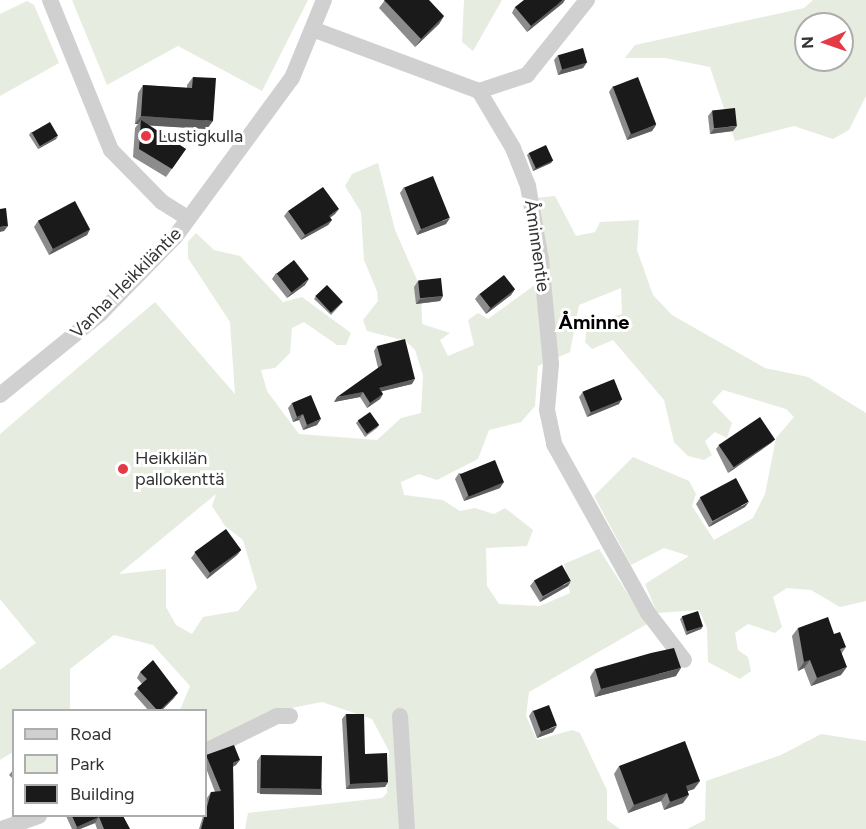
<!DOCTYPE html>
<meta charset="utf-8">
<style>
body{margin:0}
#map{position:relative;width:866px;height:829px;overflow:hidden;background:#fff;font-family:Figtree,sans-serif}
div>[style]{position:absolute}
.green>*{inset:0;background:#e6ecdf}
.minor>*{height:16px;margin:-8px;padding:0 8px;transform-origin:8px;border-radius:8px;background:#d0d0d0}
.wall>*{inset:0;background:#8c8c8c}
.shaded-wall>*{inset:0;background:#5f5f5f;transform-origin:0 0}
.building>*{inset:0;background:#1a1a1a;transform-origin:0 0}
.dots>*{width:16px;height:16px;translate:-50% -50%;box-sizing:border-box;border:3px solid #fff;border-radius:50%}
span{translate:-50% -50%;white-space:nowrap;text-align:center;line-height:1.15;-webkit-text-stroke:6px #fff;paint-order:stroke}
.poi-label{font-size:18px;color:#333}
.left{translate:0 -50%;text-align:left}
.street-label{font-size:18px;color:#333}
.neighbourhood-label{font-size:20px;color:#000;font-weight:700}
.legend{position:absolute;left:12px;top:709px;width:195px;height:108px;box-sizing:border-box;background:#fff;border:2px solid #adadad;margin:0;padding:8px 10px;list-style:none;font-size:18px;color:#333}
.legend li{display:flex;align-items:center;gap:12px;height:30px}
.legend b{width:30px;border:2px solid #adadad}
.north{position:absolute;left:794px;top:12px;width:60px;height:60px;box-sizing:border-box;background:#fff;border:2px solid #adadad;border-radius:50%;rotate:268deg;font-size:16px;font-weight:700;line-height:24px;text-align:center;color:#333}
.north::after{content:'';display:block;margin:auto;width:21px;height:27px;background:#e63946;clip-path:polygon(50% 0,100% 100%,50% 72%,0 100%)}
</style>
<div id="map">
<div class="green">
<div style="clip-path:polygon(72px 0,308px 0,262px 91px,178px 46px,107px 85px)"></div>
<div style="clip-path:polygon(464px 0,502px 0,473px 51px,462px 42px)"></div>
<div style="clip-path:polygon(evenodd,813px 0,866px 0,866px 96px,849px 130px,833px 139px,794px 126px,735px 141px,710px 67px,665px 58px,625px 58px,635px 45px,804px 8px,813px 0,806px 24px,842px 24px,842px 60px,806px 60px,806px 24px)"></div>
<div style="clip-path:polygon(27px 1px,34px 5px,59px 63px,0 96px,0 14px)"></div>
<div style="clip-path:polygon(evenodd,378px 163px,395px 230px,421px 289px,422px 324px,450px 333px,440px 340px,448px 356px,474px 345px,468px 320px,478px 313px,488px 319px,536px 284px,535px 198px,555px 196px,576px 236px,595px 232px,600px 222px,639px 220px,637px 250px,653px 295px,672px 315px,765px 368px,808px 377px,866px 413px,866px 601px,840px 607px,811px 590px,787px 588px,773px 597px,782px 627px,775px 633px,748px 624px,735px 633px,738px 650px,748px 657px,751px 671px,740px 679px,708px 662px,707px 628px,699px 610px,657px 613px,645px 584px,689px 556px,664px 548px,631px 565px,594px 496px,633px 457px,689px 481px,696px 494px,692px 506px,714px 540px,753px 518px,765px 494px,776px 438px,794px 417px,786px 409px,723px 390px,712px 402px,732px 423px,727px 438px,715px 432px,705px 441px,712px 455px,704px 460px,688px 456px,674px 442px,664px 400px,613px 340px,592px 349px,585px 342px,587px 324px,622px 314px,621px 288px,579px 305px,570px 352px,538px 366px,535px 406px,521px 422px,489px 430px,478px 459px,437px 480px,419px 474px,401px 482px,404px 495px,443px 500px,460px 511px,475px 508px,494px 514px,505px 508px,533px 530px,527px 546px,486px 548px,487px 586px,499px 604px,540px 606px,570px 593px,564px 564px,599px 549px,647px 624px,529px 692px,526px 716px,537px 740px,572px 730px,580px 733px,607px 790px,607px 820px,620px 829px,245px 829px,248px 813px,382px 798px,387px 793px,389px 751px,372px 719px,322px 702px,276px 711px,206px 745px,206px 710px,180px 710px,190px 686px,153px 645px,114px 635px,70px 669px,70px 710px,14px 710px,13px 752px,0 760px,0 670px,36px 643px,0 599px,0 434px,155px 302px,235px 394px,230px 322px,188px 258px,188px 242px,196px 233px,214px 250px,240px 256px,283px 302px,302px 297px,351px 333px,346px 345px,337px 345px,304px 322px,292px 328px,290px 353px,275px 368px,261px 370px,267px 391px,299px 434px,377px 440px,401px 418px,421px 413px,423px 375px,415px 350px,406px 341px,367px 331px,363px 320px,378px 301px,377px 291px,364px 260px,361px 212px,345px 186px,352px 174px,378px 163px,216px 494px,212px 506px,225px 526px,243px 540px,257px 588px,238px 611px,203px 617px,192px 634px,176px 625px,166px 607px,166px 569px,119px 574px,216px 494px)"></div>
<div style="clip-path:polygon(821px 734px,866px 741px,866px 829px,687px 829px,705px 820px,706px 781px,781px 755px)"></div>
</div>
<div class="minor">
<div style="left:50px;top:0;width:162px;rotate:67.9deg"></div>
<div style="left:111px;top:150px;width:73px;rotate:45.6deg"></div>
<div style="left:162px;top:202px;width:31px;rotate:32deg"></div>
<div style="left:315px;top:30px;width:175px;rotate:20.4deg"></div>
<div style="left:479px;top:91px;width:66px;rotate:59.2deg"></div>
<div style="left:513px;top:148px;width:41px;rotate:68.5deg"></div>
<div style="left:528px;top:186px;width:75px;rotate:80deg"></div>
<div style="left:541px;top:260px;width:104px;rotate:84.5deg"></div>
<div style="left:551px;top:364px;width:46px;rotate:95deg"></div>
<div style="left:547px;top:410px;width:35px;rotate:78deg"></div>
<div style="left:554px;top:444px;width:193px;rotate:60.9deg"></div>
<div style="left:648px;top:613px;width:59px;rotate:52.5deg"></div>
<div style="left:479px;top:91px;width:51px;rotate:-18.4deg"></div>
<div style="left:527px;top:75px;width:96px;rotate:-51.3deg"></div>
<div style="left:0;top:395px;width:129px;rotate:-39deg"></div>
<div style="left:100px;top:314px;width:107px;rotate:-45.8deg"></div>
<div style="left:175px;top:237px;width:197px;rotate:-53.7deg"></div>
<div style="left:292px;top:78px;width:84px;rotate:-67.7deg"></div>
<div style="left:400px;top:716px;width:113px;rotate:86.5deg"></div>
<div style="left:206px;top:751px;width:79px;rotate:-26.2deg"></div>
<div style="left:277px;top:716px;width:13px"></div>
<div style="left:1px;top:829px;width:40px;rotate:-18.9deg"></div>
</div>
<div class="wall">
<div style="clip-path:polygon(385px 0,444px 16px,439px 24px,415px 47px,379px 8px)"></div>
<div style="clip-path:polygon(563px 3px,527px 32px,512px 13px,515px 7px)"></div>
<div style="clip-path:polygon(558px 55px,587px 62px,583px 68px,558px 75px,554px 60px)"></div>
<div style="clip-path:polygon(193px 77px,207px 129px,148px 125px,186px 149px,166px 177px,133px 157px,135px 128px,138px 124px,135px 124px,138px 93px,143px 85px,187px 88px,187px 85px)"></div>
<div style="clip-path:polygon(613px 86px,656px 125px,652px 131px,627px 140px,609px 92px)"></div>
<div style="clip-path:polygon(712px 111px,733px 131px,710px 134px,708px 116px)"></div>
<div style="clip-path:polygon(31px 132px,56px 139px,38px 149px,29px 135px)"></div>
<div style="clip-path:polygon(529px 153px,553px 160px,551px 163px,533px 171px,527px 155px)"></div>
<div style="clip-path:polygon(404px 187px,446px 224px,417px 235px,400px 193px)"></div>
<div style="clip-path:polygon(288px 211px,335px 214px,330px 218px,332px 220px,328px 225px,301px 240px,284px 216px)"></div>
<div style="clip-path:polygon(38px 221px,90px 229px,87px 235px,49px 255px,34px 227px)"></div>
<div style="clip-path:polygon(276px 273px,305px 285px,287px 298px,272px 279px)"></div>
<div style="clip-path:polygon(418px 281px,443px 296px,440px 301px,416px 304px,414px 287px)"></div>
<div style="clip-path:polygon(515px 289px,511px 295px,486px 314px,475px 299px,479px 294px)"></div>
<div style="clip-path:polygon(316px 296px,343px 302px,331px 315px,314px 299px)"></div>
<div style="clip-path:polygon(377px 346px,412px 384px,381px 391px,383px 394px,380px 399px,367px 408px,360px 397px,334px 402px,378px 368px,374px 351px)"></div>
<div style="clip-path:polygon(583px 392px,619px 404px,587px 417px,579px 397px)"></div>
<div style="clip-path:polygon(292px 403px,317px 425px,303px 430px,299px 420px,293px 422px,288px 408px)"></div>
<div style="clip-path:polygon(358px 421px,379px 425px,377px 428px,365px 437px,356px 423px)"></div>
<div style="clip-path:polygon(775px 439px,771px 443px,728px 473px,716px 449px,719px 445px)"></div>
<div style="clip-path:polygon(459px 473px,500px 488px,464px 501px,455px 479px)"></div>
<div style="clip-path:polygon(700px 498px,745px 507px,709px 527px,696px 504px)"></div>
<div style="clip-path:polygon(241px 550px,237px 555px,207px 579px,191px 558px,195px 553px)"></div>
<div style="clip-path:polygon(534px 581px,568px 586px,540px 602px,530px 586px)"></div>
<div style="clip-path:polygon(682px 617px,703px 626px,701px 629px,686px 635px,680px 619px)"></div>
<div style="clip-path:polygon(798px 628px,834px 634px,846px 647px,842px 653px,841px 675px,811px 686px,804px 668px,798px 671px,792px 636px)"></div>
<div style="clip-path:polygon(595px 669px,676px 676px,595px 697px,590px 677px)"></div>
<div style="clip-path:polygon(140px 672px,174px 698px,161px 711px,149px 711px,134px 694px,142px 684px,137px 678px)"></div>
<div style="clip-path:polygon(533px 710px,553px 732px,537px 738px,529px 716px)"></div>
<div style="clip-path:polygon(346px 714px,365px 754px,388px 782px,385px 787px,346px 789px,342px 719px)"></div>
<div style="clip-path:polygon(206px 755px,236px 765px,233px 767px,234px 829px,199px 829px,203px 816px,206px 816px,206px 805px,207px 798px,211px 792px,215px 792px,206px 768px)"></div>
<div style="clip-path:polygon(261px 755px,322px 789px,318px 794px,257px 793px,257px 761px)"></div>
<div style="clip-path:polygon(619px 766px,700px 781px,694px 789px,687px 791px,683px 803px,664px 810px,661px 801px,628px 813px,614px 774px)"></div>
<div style="clip-path:polygon(14px 769px,14px 780px,9px 775px)"></div>
<div style="clip-path:polygon(66px 816px,123px 816px,130px 829px,97px 829px,95px 823px,80px 829px,72px 829px)"></div>
</div>
<div class="shaded-wall">
<div style="clip-path:polygon(563px 0,565px 0,563px 3px,527px 32px,531px 26px)"></div>
<div style="clip-path:polygon(444px 16px,439px 24px,415px 47px,421px 39px)"></div>
<div style="clip-path:polygon(587px 62px,583px 68px,558px 75px,562px 69px)"></div>
<div style="clip-path:polygon(141px 116px,213px 121px,207px 129px,140px 125px,141px 120px,138px 124px,135px 124px)"></div>
<div style="clip-path:polygon(656px 125px,652px 131px,627px 140px,630px 134px)"></div>
<div style="clip-path:polygon(737px 126px,733px 131px,710px 134px,714px 129px)"></div>
<div style="clip-path:polygon(58px 136px,56px 139px,38px 149px,40px 147px)"></div>
<div style="clip-path:polygon(553px 160px,551px 163px,533px 171px,535px 168px)"></div>
<div style="clip-path:polygon(339px 209px,335px 214px,325px 221px,329px 216px)"></div>
<div style="clip-path:polygon(450px 218px,446px 224px,417px 235px,420px 230px)"></div>
<div style="clip-path:polygon(332px 220px,328px 225px,301px 240px,305px 235px)"></div>
<div style="clip-path:polygon(8px 226px,4px 231px,0 232px,0 227px)"></div>
<div style="clip-path:polygon(90px 229px,87px 235px,49px 255px,53px 249px)"></div>
<div style="clip-path:polygon(309px 279px,305px 285px,287px 298px,291px 293px)"></div>
<div style="clip-path:polygon(515px 289px,511px 295px,486px 314px,489px 309px)"></div>
<div style="clip-path:polygon(443px 296px,440px 301px,416px 304px,420px 299px)"></div>
<div style="clip-path:polygon(415px 379px,412px 384px,375px 393px,379px 388px)"></div>
<div style="clip-path:polygon(363px 392px,360px 397px,334px 402px,337px 397px)"></div>
<div style="clip-path:polygon(383px 394px,380px 399px,367px 408px,370px 403px)"></div>
<div style="clip-path:polygon(622px 399px,619px 404px,587px 417px,591px 412px)"></div>
<div style="clip-path:polygon(303px 414px,299px 420px,293px 422px,297px 417px)"></div>
<div style="clip-path:polygon(321px 419px,317px 425px,303px 430px,307px 425px)"></div>
<div style="clip-path:polygon(775px 439px,771px 443px,728px 473px,732px 469px)"></div>
<div style="clip-path:polygon(504px 482px,500px 488px,464px 501px,467px 496px)"></div>
<div style="clip-path:polygon(749px 502px,745px 507px,709px 527px,713px 522px)"></div>
<div style="clip-path:polygon(241px 550px,237px 555px,207px 579px,210px 573px)"></div>
<div style="clip-path:polygon(571px 581px,568px 586px,540px 602px,543px 597px)"></div>
<div style="clip-path:polygon(703px 626px,701px 629px,686px 635px,688px 632px)"></div>
<div style="clip-path:polygon(810px 660px,804px 668px,798px 671px,804px 662px)"></div>
<div style="clip-path:polygon(847px 667px,841px 675px,811px 686px,817px 678px)"></div>
<div style="clip-path:polygon(681px 668px,676px 676px,595px 697px,601px 689px)"></div>
<div style="clip-path:polygon(178px 693px,174px 698px,161px 711px,159px 711px)"></div>
<div style="clip-path:polygon(557px 726px,553px 732px,537px 738px,541px 732px)"></div>
<div style="clip-path:polygon(240px 760px,236px 765px,229px 768px,233px 763px)"></div>
<div style="clip-path:polygon(700px 781px,694px 789px,680px 794px,686px 786px)"></div>
<div style="clip-path:polygon(388px 782px,385px 787px,346px 789px,350px 784px)"></div>
<div style="left:260px;top:788px;width:62px;height:6px;rotate:1deg"></div>
<div style="clip-path:polygon(667px 793px,661px 801px,628px 813px,634px 805px)"></div>
<div style="clip-path:polygon(689px 795px,683px 803px,664px 810px,670px 802px)"></div>
<div style="clip-path:polygon(99px 817px,95px 823px,80px 829px,76px 829px,77px 827px)"></div>
</div>
<div class="building">
<div style="clip-path:polygon(384px 0,429px 0,444px 16px,421px 39px)"></div>
<div style="clip-path:polygon(524px 0,563px 0,531px 26px,515px 7px)"></div>
<div style="left:583px;top:48px;width:15px;height:26px;rotate:74deg"></div>
<div style="clip-path:polygon(193px 77px,216px 78px,213px 121px,141px 116px,143px 85px,192px 88px)"></div>
<div style="left:638px;top:77px;width:51px;height:27px;rotate:69deg"></div>
<div style="left:735px;top:108px;width:18px;height:23px;rotate:84deg"></div>
<div style="clip-path:polygon(141px 120px,186px 149px,172px 169px,139px 149px)"></div>
<div style="left:50px;top:122px;width:16px;height:21px;rotate:60deg"></div>
<div style="left:546px;top:145px;width:17px;height:19px;rotate:65deg"></div>
<div style="left:433px;top:176px;width:45px;height:31px;rotate:68deg"></div>
<div style="clip-path:polygon(323px 187px,339px 209px,329px 216px,332px 220px,305px 235px,288px 211px)"></div>
<div style="left:75px;top:201px;width:32px;height:42px;rotate:62deg"></div>
<div style="clip-path:polygon(6px 208px,8px 226px,0 227px,0 209px)"></div>
<div style="left:294px;top:260px;width:24px;height:22px;rotate:52deg"></div>
<div style="left:504px;top:275px;width:18px;height:31px;rotate:52deg"></div>
<div style="left:441px;top:278px;width:18px;height:23px;rotate:84deg"></div>
<div style="left:327px;top:285px;width:23px;height:16px;rotate:47deg"></div>
<div style="clip-path:polygon(405px 339px,415px 379px,379px 388px,383px 394px,370px 403px,363px 392px,337px 397px,382px 365px,377px 346px)"></div>
<div style="left:614px;top:379px;width:22px;height:34px;rotate:68deg"></div>
<div style="clip-path:polygon(311px 395px,321px 419px,307px 425px,303px 414px,297px 417px,292px 403px)"></div>
<div style="left:370px;top:412px;width:16px;height:15px;rotate:55deg"></div>
<div style="left:760px;top:417px;width:27px;height:50px;rotate:56deg"></div>
<div style="left:495px;top:460px;width:24px;height:38px;rotate:68deg"></div>
<div style="left:736px;top:478px;width:27px;height:41px;rotate:62deg"></div>
<div style="left:226px;top:529px;width:26px;height:39px;rotate:54deg"></div>
<div style="left:562px;top:565px;width:18px;height:32px;rotate:61deg"></div>
<div style="left:698px;top:611px;width:16px;height:17px;rotate:72deg"></div>
<div style="clip-path:polygon(828px 617px,834px 634px,840px 632px,846px 647px,840px 649px,847px 667px,817px 678px,810px 660px,804px 662px,798px 628px)"></div>
<div style="clip-path:polygon(674px 648px,681px 668px,601px 689px,595px 669px,651px 653px)"></div>
<div style="clip-path:polygon(153px 660px,178px 693px,159px 711px,158px 711px,137px 688px,147px 679px,140px 672px)"></div>
<div style="left:549px;top:705px;width:22px;height:17px;rotate:69deg"></div>
<div style="clip-path:polygon(346px 714px,364px 714px,365px 754px,387px 753px,388px 782px,350px 784px)"></div>
<div style="clip-path:polygon(685px 741px,700px 781px,686px 786px,689px 795px,670px 802px,667px 793px,634px 805px,619px 766px)"></div>
<div style="clip-path:polygon(234px 745px,240px 760px,233px 763px,234px 829px,201px 829px,211px 792px,221px 791px,206px 755px)"></div>
<div style="left:261px;top:755px;width:61px;height:33px;rotate:1deg"></div>
<div style="clip-path:polygon(72px 816px,123px 816px,130px 829px,104px 829px,99px 817px,77px 827px)"></div>
</div>
<div class="dots">
<div style="left:146px;top:136px;background:#e63946"></div>
<div style="left:123px;top:469px;background:#e63946"></div>
</div>
<div class="poi-label">
<span class="left" style="left:158px;top:136px">Lustigkulla</span>
<span class="left" style="left:135px;top:469px">Heikkilän<br>pallokenttä</span>
</div>
<div class="street-label">
<span style="left:537px;top:246px;rotate:82deg">Åminnentie</span>
<span style="left:126px;top:283px;rotate:-45deg">Vanha Heikkiläntie</span>
</div>
<div class="neighbourhood-label">
<span style="left:594px;top:322px">Åminne</span>
</div>
<ul class="legend">
<li><b style="height:8px;background:#d0d0d0"></b>Road</li>
<li><b style="height:16px;background:#e6ecdf"></b>Park</li>
<li><b style="height:16px;background:#1a1a1a"></b>Building</li>
</ul>
<div class="north">N</div>
</div>
